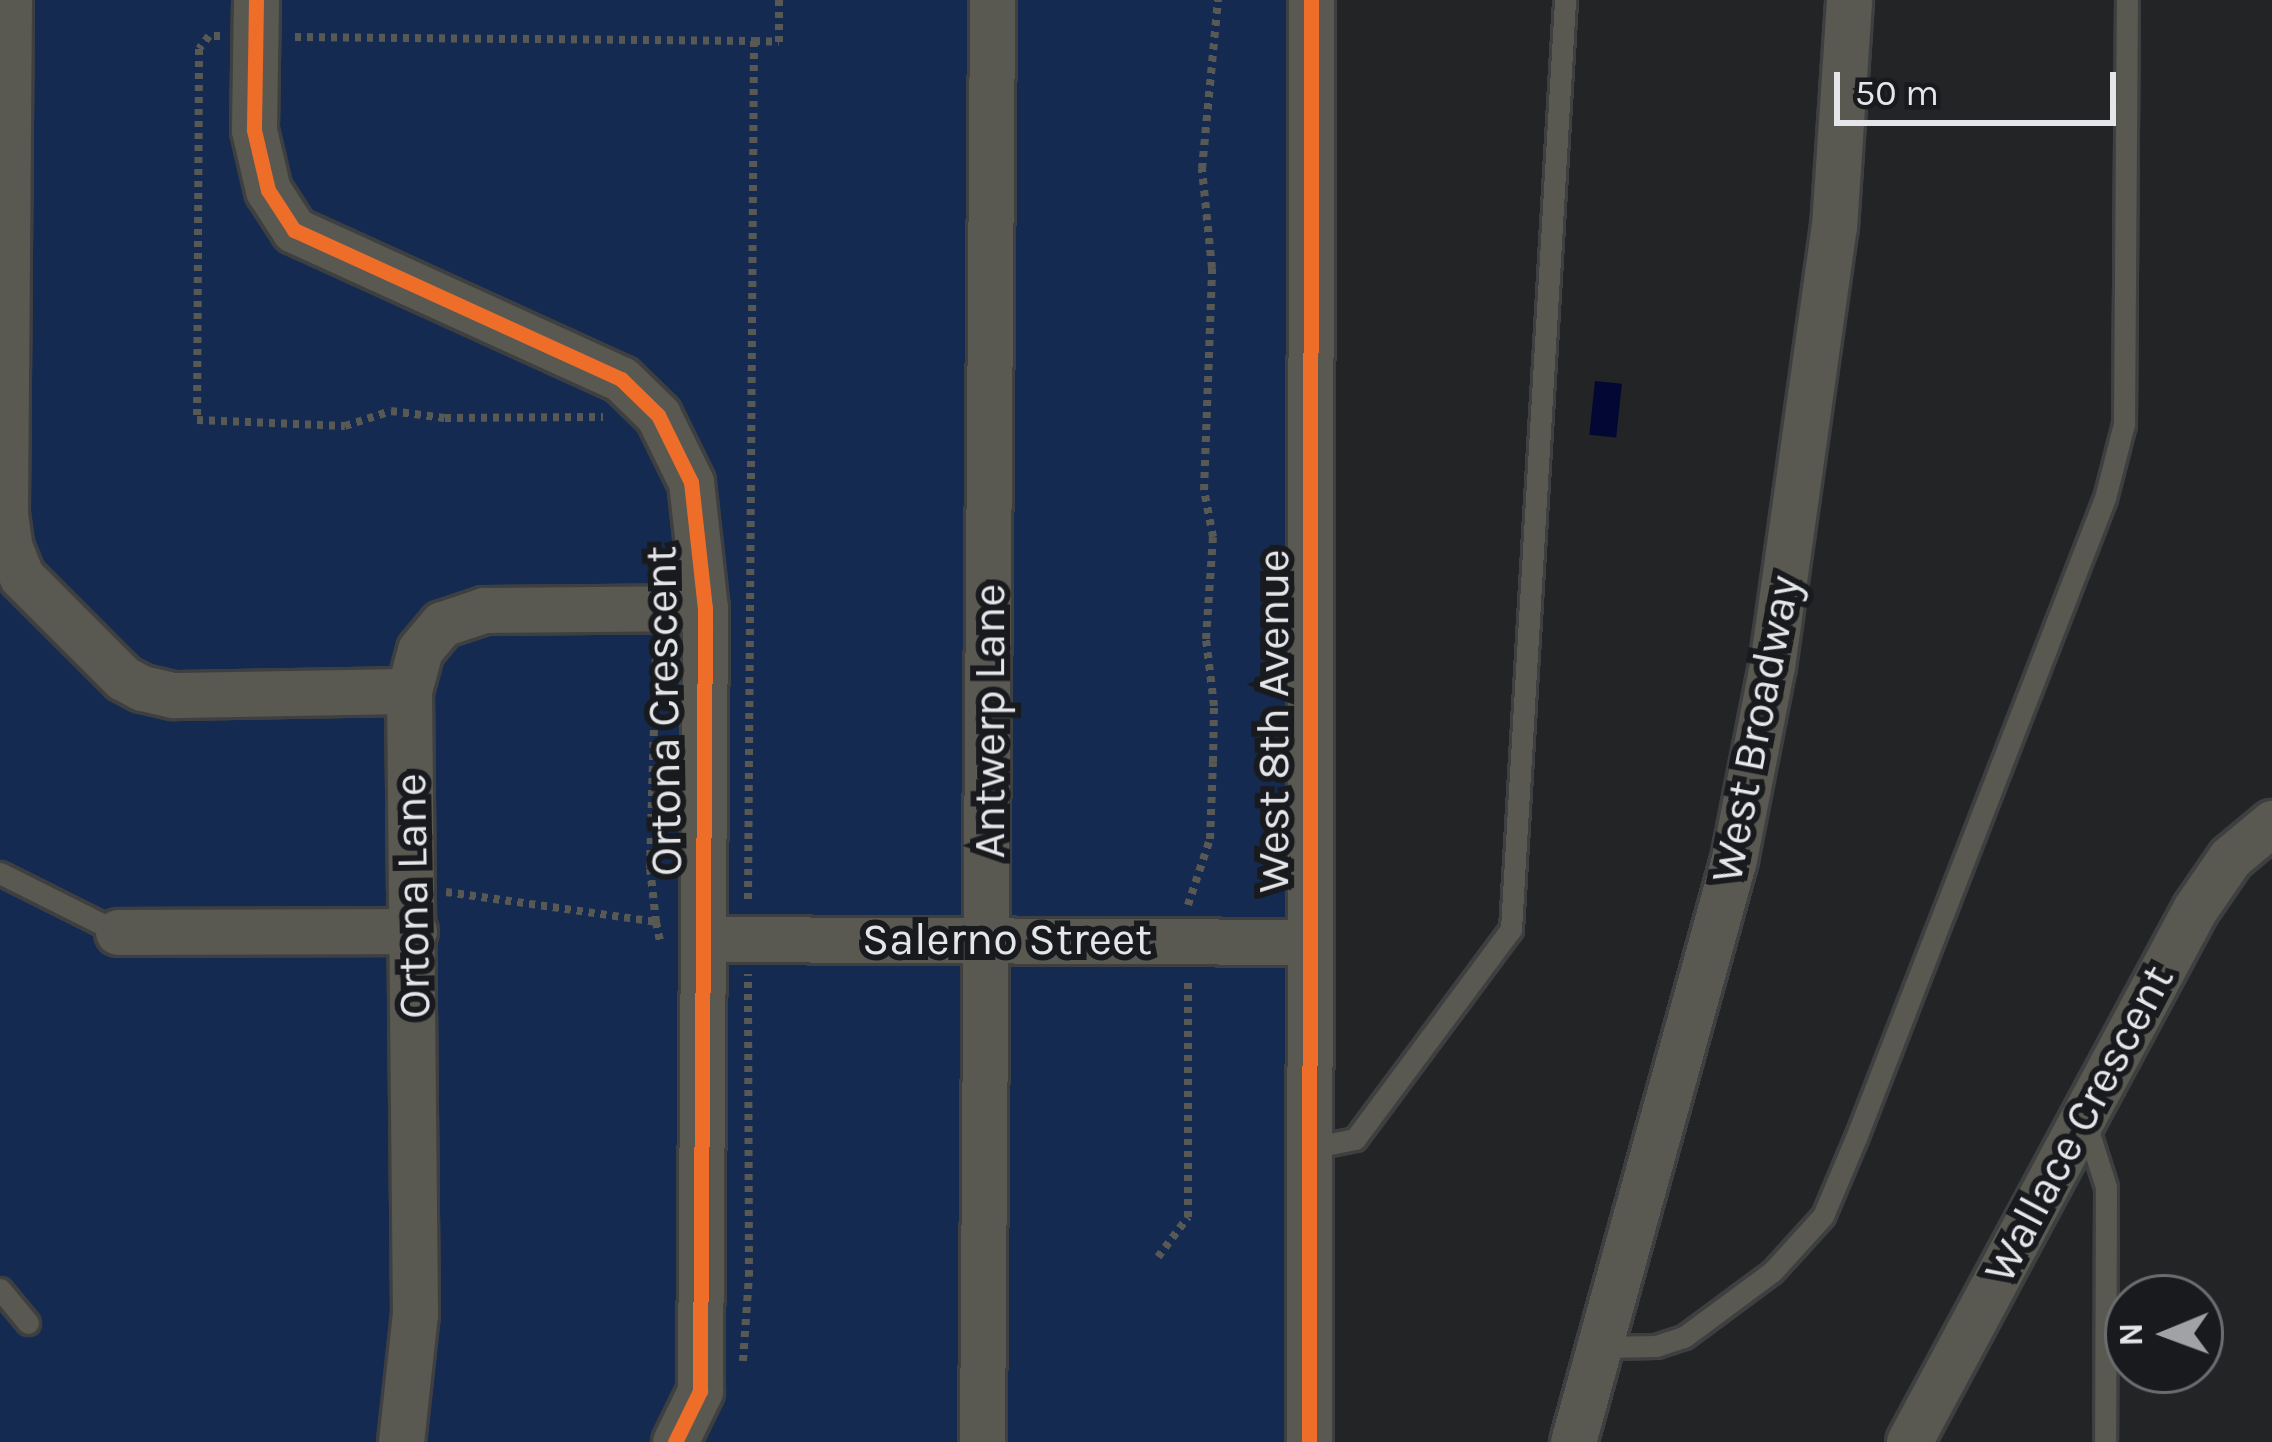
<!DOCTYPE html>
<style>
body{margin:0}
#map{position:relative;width:2272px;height:1442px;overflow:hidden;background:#222426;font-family:Karla,sans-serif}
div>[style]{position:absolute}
.green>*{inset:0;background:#142a51;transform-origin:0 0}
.water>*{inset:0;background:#030733;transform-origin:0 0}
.path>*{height:8px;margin-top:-4px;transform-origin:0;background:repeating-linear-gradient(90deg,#585954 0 6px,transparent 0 12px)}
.roads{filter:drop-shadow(3px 0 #3e3f40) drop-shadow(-3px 0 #3e3f40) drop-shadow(0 3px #3e3f40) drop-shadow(0 -3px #3e3f40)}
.service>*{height:21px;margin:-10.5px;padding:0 10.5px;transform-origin:10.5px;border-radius:10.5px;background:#595952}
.minor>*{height:45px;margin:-22.5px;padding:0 22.5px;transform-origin:22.5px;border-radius:22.5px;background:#595952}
.cycleway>*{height:15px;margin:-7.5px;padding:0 7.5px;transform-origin:7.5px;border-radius:7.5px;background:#ee6e29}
span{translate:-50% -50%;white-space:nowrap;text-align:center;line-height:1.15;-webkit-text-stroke:12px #181a1e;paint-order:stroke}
.street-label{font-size:45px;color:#e4e6e9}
.north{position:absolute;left:2104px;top:1274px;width:120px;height:120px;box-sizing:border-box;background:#181a1e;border:3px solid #6a6c6f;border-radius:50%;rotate:269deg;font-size:33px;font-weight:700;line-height:48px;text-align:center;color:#e4e6e9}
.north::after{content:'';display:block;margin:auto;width:42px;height:54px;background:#a0a2a5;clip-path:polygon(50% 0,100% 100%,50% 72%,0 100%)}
.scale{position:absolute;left:1834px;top:72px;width:282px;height:54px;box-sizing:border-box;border:6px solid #e4e6e9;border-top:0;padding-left:15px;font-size:36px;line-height:42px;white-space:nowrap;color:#e4e6e9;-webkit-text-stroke:9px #181a1e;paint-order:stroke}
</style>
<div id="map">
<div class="green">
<div style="left:0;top:0;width:1290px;height:1442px"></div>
</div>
<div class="water">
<div style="left:1595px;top:381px;width:27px;height:54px;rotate:6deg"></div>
</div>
<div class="path">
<div style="left:220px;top:36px;width:11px;rotate:180deg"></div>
<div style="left:209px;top:36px;width:16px;rotate:128deg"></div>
<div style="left:199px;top:49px;width:371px;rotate:90.3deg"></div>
<div style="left:197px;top:420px;width:148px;rotate:2.3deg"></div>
<div style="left:345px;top:426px;width:48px;rotate:-18.1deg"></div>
<div style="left:391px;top:411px;width:54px;rotate:7.4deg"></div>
<div style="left:445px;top:418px;width:158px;rotate:-0.4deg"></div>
<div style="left:295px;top:37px;width:459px;rotate:0.5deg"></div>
<div style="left:754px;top:41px;width:859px;rotate:90.4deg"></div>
<div style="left:754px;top:41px;width:25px;rotate:2deg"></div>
<div style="left:779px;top:42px;width:42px;rotate:-90deg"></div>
<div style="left:446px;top:892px;width:212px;rotate:8.1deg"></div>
<div style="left:656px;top:922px;width:19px;rotate:78deg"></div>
<div style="left:1188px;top:905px;width:70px;rotate:-71.6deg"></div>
<div style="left:1210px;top:839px;width:77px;rotate:-87.8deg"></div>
<div style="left:1213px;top:762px;width:56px;rotate:-89deg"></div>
<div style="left:1214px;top:706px;width:67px;rotate:-96.8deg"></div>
<div style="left:1206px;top:639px;width:102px;rotate:-86.1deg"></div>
<div style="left:1213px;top:537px;width:48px;rotate:-100.8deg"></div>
<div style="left:1204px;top:490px;width:222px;rotate:-87.9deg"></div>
<div style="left:1212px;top:268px;width:100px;rotate:-95.8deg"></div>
<div style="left:1202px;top:169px;width:170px;rotate:-84.6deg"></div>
<div style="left:656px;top:922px;width:54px;rotate:-96.3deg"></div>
<div style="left:650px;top:868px;width:219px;rotate:-88.4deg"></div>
<div style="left:1158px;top:1257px;width:50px;rotate:-53.1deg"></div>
<div style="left:1188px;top:1217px;width:237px;rotate:-90deg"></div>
<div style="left:743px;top:1361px;width:85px;rotate:-86deg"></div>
<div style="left:749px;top:1276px;width:302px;rotate:-90.2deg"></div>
</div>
<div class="roads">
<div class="service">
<div style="left:0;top:873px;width:132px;rotate:26.6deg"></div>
<div style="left:2085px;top:1121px;width:69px;rotate:72.3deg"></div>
<div style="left:2106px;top:1187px;width:255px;rotate:90.2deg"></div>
<div style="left:1310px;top:1148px;width:46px;rotate:-11.3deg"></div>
<div style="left:1355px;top:1139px;width:262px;rotate:-53.4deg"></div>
<div style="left:1511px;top:929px;width:931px;rotate:-86.67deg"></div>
<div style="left:0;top:1289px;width:44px;rotate:50.5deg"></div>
<div style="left:1601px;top:1347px;width:55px;rotate:-1deg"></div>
<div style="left:1656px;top:1346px;width:29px;rotate:-18deg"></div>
<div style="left:1684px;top:1337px;width:109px;rotate:-36.5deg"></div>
<div style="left:1772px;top:1272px;width:76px;rotate:-47.7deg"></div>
<div style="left:1823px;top:1216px;width:85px;rotate:-67.1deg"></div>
<div style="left:1856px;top:1138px;width:687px;rotate:-68.74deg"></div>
<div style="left:2105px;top:498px;width:76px;rotate:-75.6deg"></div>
<div style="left:2124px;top:424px;width:424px;rotate:-89.6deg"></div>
</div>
<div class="minor">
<div style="left:9px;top:0;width:514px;rotate:90.45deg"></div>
<div style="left:5px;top:514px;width:34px;rotate:82deg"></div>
<div style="left:10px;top:548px;width:31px;rotate:68deg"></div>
<div style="left:22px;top:577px;width:143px;rotate:45deg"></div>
<div style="left:123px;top:678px;width:21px;rotate:28deg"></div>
<div style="left:142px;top:688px;width:32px;rotate:13deg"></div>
<div style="left:173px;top:695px;width:236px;rotate:-1deg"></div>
<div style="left:256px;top:0;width:130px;rotate:90.9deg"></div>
<div style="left:254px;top:130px;width:62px;rotate:76.9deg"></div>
<div style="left:268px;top:190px;width:48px;rotate:57deg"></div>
<div style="left:294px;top:230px;width:359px;rotate:24.5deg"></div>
<div style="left:621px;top:379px;width:52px;rotate:44.2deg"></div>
<div style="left:658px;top:415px;width:75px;rotate:63.8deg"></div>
<div style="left:691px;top:482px;width:127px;rotate:83.7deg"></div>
<div style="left:705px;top:608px;width:783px;rotate:90.37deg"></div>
<div style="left:700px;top:1391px;width:57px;rotate:116.1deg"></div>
<div style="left:118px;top:932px;width:296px;rotate:-0.2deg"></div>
<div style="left:704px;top:939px;width:606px;rotate:0.28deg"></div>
<div style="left:401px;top:1442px;width:129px;rotate:-83.8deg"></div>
<div style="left:415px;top:1314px;width:623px;rotate:-90.55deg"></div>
<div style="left:409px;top:691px;width:42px;rotate:-75deg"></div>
<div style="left:420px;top:650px;width:34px;rotate:-50deg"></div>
<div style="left:442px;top:624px;width:44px;rotate:-18.4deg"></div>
<div style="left:484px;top:610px;width:221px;rotate:-0.5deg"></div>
<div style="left:982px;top:1442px;width:1442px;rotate:-89.6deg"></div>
<div style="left:1309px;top:1442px;width:1442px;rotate:-89.92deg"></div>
<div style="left:1573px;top:1442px;width:605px;rotate:-74.56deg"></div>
<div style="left:1734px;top:859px;width:197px;rotate:-78.9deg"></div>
<div style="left:1772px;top:666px;width:443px;rotate:-82deg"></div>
<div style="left:1834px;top:227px;width:227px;rotate:-86.2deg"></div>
<div style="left:1909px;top:1442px;width:605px;rotate:-61.78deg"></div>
<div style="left:2195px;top:909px;width:62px;rotate:-55.5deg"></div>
<div style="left:2230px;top:858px;width:55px;rotate:-39.8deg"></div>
</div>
</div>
<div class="cycleway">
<div style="left:256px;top:0;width:130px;rotate:90.9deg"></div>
<div style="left:254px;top:130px;width:62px;rotate:76.9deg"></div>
<div style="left:268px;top:190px;width:48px;rotate:57deg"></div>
<div style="left:294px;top:230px;width:359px;rotate:24.5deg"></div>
<div style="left:621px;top:379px;width:52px;rotate:44.2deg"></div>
<div style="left:658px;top:415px;width:75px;rotate:63.8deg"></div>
<div style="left:691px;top:482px;width:127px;rotate:83.7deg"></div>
<div style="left:705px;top:608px;width:783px;rotate:90.37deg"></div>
<div style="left:700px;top:1391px;width:57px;rotate:116.1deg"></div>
<div style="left:1309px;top:1442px;width:1442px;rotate:-89.92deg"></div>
</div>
<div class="street-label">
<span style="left:664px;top:711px;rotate:-91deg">Ortona Crescent</span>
<span style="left:990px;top:721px;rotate:-90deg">Antwerp Lane</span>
<span style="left:1274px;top:721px;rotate:-90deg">West 8th Avenue</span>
<span style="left:1756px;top:729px;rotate:-79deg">West Broadway</span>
<span style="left:413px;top:896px;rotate:-91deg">Ortona Lane</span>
<span style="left:1007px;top:940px">Salerno Street</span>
<span style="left:2079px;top:1124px;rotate:-62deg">Wallace Crescent</span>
</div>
<div class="north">N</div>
<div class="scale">50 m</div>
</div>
